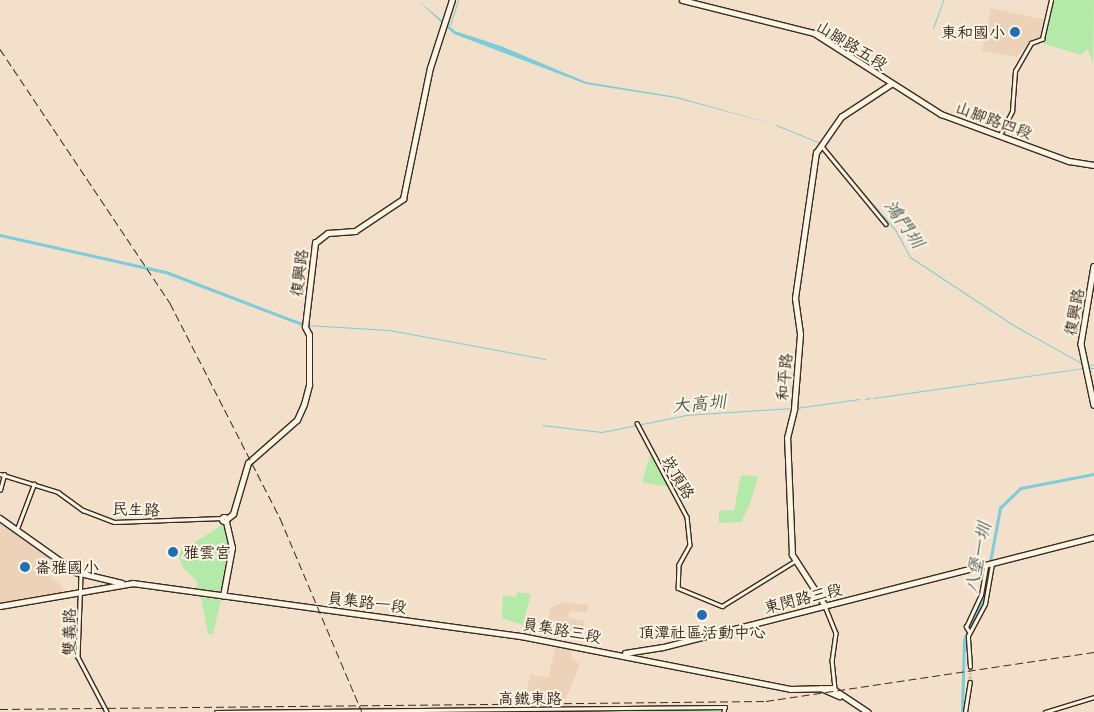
<!DOCTYPE html>
<meta charset="utf-8">
<style>
body{margin:0}
#map{position:relative;width:1094px;height:712px;overflow:hidden;background:#f3e0cb;font-family:Delius,"LXGW WenKai TC",sans-serif}
div>[style]{position:absolute}
.built>*{inset:0;background:#ecd2b9}
.green>*{inset:0;background:#b5e9aa}
.water>*{inset:0;background:#7cccd9}
.stream>*{height:1px;margin:-0.5px;padding:0 0.5px;transform-origin:0.5px;border-radius:0.5px;background:#7cccd9}
.canal>*{height:2.5px;margin:-1.25px;padding:0 1.25px;transform-origin:1.25px;border-radius:1.25px;background:#7cccd9}
.street-tunnel>*{height:2.5px;margin-top:-1.25px;transform-origin:0;background:repeating-linear-gradient(90deg,#cebca8 0 2.5px,transparent 0 3.5px)}
.roads{filter:drop-shadow(1px 0 #3b2a1e) drop-shadow(-1px 0 #3b2a1e) drop-shadow(0 1px #3b2a1e) drop-shadow(0 -1px #3b2a1e)}
.street>*{height:2.5px;margin:-1.25px;padding:0 1.25px;transform-origin:1.25px;border-radius:1.25px;background:#fcf5e5}
.secondary>*{height:4.5px;margin:-2.25px;padding:0 2.25px;transform-origin:2.25px;border-radius:2.25px;background:#fcf5e5}
.secondary>.ring{margin:-2.25px;padding:0;box-sizing:content-box;background:none;border:4.5px solid #fcf5e5;border-radius:50%}
.rail>*{height:1px;margin-top:-0.5px;transform-origin:0;background:repeating-linear-gradient(90deg,#3b2a1e 0 8px,transparent 0 12px)}
.dots>*{width:14px;height:14px;translate:-50% -50%;box-sizing:border-box;border:2px solid #fcf5e5;border-radius:50%}
span{translate:-50% -50%;white-space:nowrap;text-align:center;line-height:1.15;-webkit-text-stroke:4px #fcf5e5;paint-order:stroke}
.poi-label{font-size:16px;color:#3b2a1e}
.right{translate:-100% -50%;text-align:right}
.left{translate:0 -50%;text-align:left}
.street-label{font-size:16px;color:#3b2a1e}
.water-label{font-size:18px;color:#4e5b56;font-style:italic}
</style>
<div id="map">
<div class="built">
<div style="clip-path:polygon(991px 8px,1046px 20px,1043px 37px,1032px 40px,1016px 57px,982px 51px)"></div>
<div style="clip-path:polygon(0 523px,49px 558px,50px 576px,63px 587px,61px 594px,0 603px)"></div>
<div style="clip-path:polygon(563px 602px,588px 605px,587px 613px,570px 611px,568px 618px,585px 621px,582px 638px,552px 633px,546px 638px,550px 608px)"></div>
<div style="clip-path:polygon(556px 645px,572px 648px,571px 659px,580px 664px,565px 700px,525px 701px,530px 674px,548px 678px)"></div>
<div style="clip-path:polygon(725px 706px,724px 712px,210px 712px,364px 707px)"></div>
</div>
<div class="green">
<div style="clip-path:polygon(1053px 0,1094px 0,1093px 64px,1088px 49px,1081px 55px,1042px 43px)"></div>
<div style="clip-path:polygon(650px 455px,662px 472px,669px 487px,642px 482px)"></div>
<div style="clip-path:polygon(741px 475px,758px 476px,751px 501px,741px 522px,719px 523px,719px 511px,734px 510px)"></div>
<div style="clip-path:polygon(225px 523px,232px 548px,223px 595px,198px 592px,196px 580px,183px 568px,178px 553px)"></div>
<div style="clip-path:polygon(517px 592px,531px 594px,523px 625px,502px 618px,503px 595px,516px 597px)"></div>
<div style="clip-path:polygon(201px 597px,221px 600px,213px 634px,208px 634px)"></div>
<div style="clip-path:polygon(720px 709px,722px 712px,563px 712px,564px 711px)"></div>
</div>
<div class="water">
<div style="clip-path:polygon(417px 0,455px 31px,501px 46px,586px 82px,677px 97px,776px 125px,676px 98px,586px 84px,454px 34px)"></div>
</div>
<div class="stream">
<div style="left:450px;top:25px;width:26px;rotate:-72deg"></div>
<div style="left:933px;top:28px;width:30px;rotate:-70deg"></div>
<div style="left:776px;top:125px;width:48px;rotate:22.2deg"></div>
<div style="left:823px;top:146px;width:112px;rotate:49.3deg"></div>
<div style="left:896px;top:231px;width:30px;rotate:62deg"></div>
<div style="left:910px;top:257px;width:123px;rotate:33.4deg"></div>
<div style="left:1013px;top:325px;width:80px;rotate:29.1deg"></div>
<div style="left:306px;top:325px;width:83px;rotate:3.4deg"></div>
<div style="left:389px;top:330px;width:159px;rotate:10.5deg"></div>
<div style="left:1087px;top:364px;width:7px;rotate:8deg"></div>
<div style="left:1087px;top:368px;width:7px"></div>
<div style="left:873px;top:398px;width:212px;rotate:-8.1deg"></div>
<div style="left:865px;top:399px;width:5px;rotate:-11deg"></div>
<div style="left:796px;top:408px;width:64px;rotate:-8.1deg"></div>
<div style="left:542px;top:425px;width:60px;rotate:6.7deg"></div>
<div style="left:602px;top:432px;width:86px;rotate:-11.4deg"></div>
<div style="left:686px;top:415px;width:106px;rotate:-3.8deg"></div>
</div>
<div class="canal">
<div style="left:0;top:235px;width:170px;rotate:12.6deg"></div>
<div style="left:166px;top:272px;width:149px;rotate:20.9deg"></div>
<div style="left:962px;top:712px;width:72px;rotate:-88.4deg"></div>
<div style="left:964px;top:640px;width:44px;rotate:-64.6deg"></div>
<div style="left:983px;top:600px;width:94px;rotate:-79.5deg"></div>
<div style="left:1000px;top:508px;width:29px;rotate:-44deg"></div>
<div style="left:1021px;top:488px;width:74px;rotate:-10.9deg"></div>
</div>
<div class="street-tunnel">
<div style="left:970px;top:682px;width:15px;rotate:-90deg"></div>
</div>
<div class="roads">
<div class="street">
<div style="left:1000px;top:135px;width:27px;rotate:-63deg"></div>
<div style="left:1012px;top:111px;width:40px;rotate:-85.7deg"></div>
<div style="left:1015px;top:71px;width:32px;rotate:-60deg"></div>
<div style="left:1031px;top:43px;width:12px;rotate:-20deg"></div>
<div style="left:1042px;top:39px;width:40px;rotate:-77deg"></div>
<div style="left:821px;top:145px;width:102px;rotate:50.6deg"></div>
<div style="left:637px;top:423px;width:106px;rotate:62deg"></div>
<div style="left:687px;top:517px;width:28px;rotate:84deg"></div>
<div style="left:690px;top:545px;width:23px;rotate:119deg"></div>
<div style="left:679px;top:565px;width:23px;rotate:92deg"></div>
<div style="left:678px;top:588px;width:48px;rotate:22.2deg"></div>
<div style="left:722px;top:606px;width:86px;rotate:-31.7deg"></div>
<div style="left:0;top:474px;width:61px;rotate:17.2deg"></div>
<div style="left:58px;top:492px;width:31px;rotate:36deg"></div>
<div style="left:83px;top:510px;width:33px;rotate:21deg"></div>
<div style="left:114px;top:522px;width:109px;rotate:-2.1deg"></div>
<div style="left:0;top:490px;width:16px;rotate:-75deg"></div>
<div style="left:17px;top:529px;width:48px;rotate:-69.3deg"></div>
<div style="left:81px;top:575px;width:82px;rotate:92.1deg"></div>
<div style="left:78px;top:657px;width:62px;rotate:62.2deg"></div>
<div style="left:825px;top:606px;width:29px;rotate:68deg"></div>
<div style="left:836px;top:633px;width:27px;rotate:98deg"></div>
<div style="left:832px;top:660px;width:28px;rotate:84deg"></div>
<div style="left:969px;top:632px;width:6px;rotate:-121deg"></div>
<div style="left:966px;top:627px;width:35px;rotate:-65deg"></div>
<div style="left:981px;top:595px;width:29px;rotate:-80deg"></div>
<div style="left:970px;top:667px;width:31px;rotate:-94deg"></div>
<div style="left:968px;top:636px;width:36px;rotate:-62deg"></div>
<div style="left:985px;top:604px;width:41px;rotate:-80.1deg"></div>
<div style="left:216px;top:712px;width:509px;rotate:-0.56deg"></div>
<div style="left:725px;top:707px;width:5px;rotate:101deg"></div>
<div style="left:965px;top:712px;width:30px;rotate:-81deg"></div>
<div style="left:1045px;top:712px;width:51px;rotate:-17deg"></div>
</div>
<div class="secondary">
<div style="left:682px;top:0;width:136px;rotate:14deg"></div>
<div style="left:814px;top:33px;width:151px;rotate:32.5deg"></div>
<div style="left:941px;top:114px;width:136px;rotate:20.2deg"></div>
<div style="left:1069px;top:161px;width:25px;rotate:9deg"></div>
<div style="left:1094px;top:266px;width:79px;rotate:99.5deg"></div>
<div style="left:1081px;top:344px;width:62px;rotate:78deg"></div>
<div class="ring" style="left:222.5px;top:517.5px;width:0.5px;height:0.5px"></div>
<div style="left:0;top:518px;width:93px;rotate:35.4deg"></div>
<div style="left:76px;top:572px;width:47px;rotate:13.4deg"></div>
<div style="left:227px;top:519px;width:8px;rotate:-40deg"></div>
<div style="left:233px;top:514px;width:53px;rotate:-73.6deg"></div>
<div style="left:248px;top:463px;width:65px;rotate:-41.3deg"></div>
<div style="left:297px;top:420px;width:17px;rotate:-66deg"></div>
<div style="left:304px;top:404px;width:20px;rotate:-75deg"></div>
<div style="left:309px;top:385px;width:50px;rotate:-90deg"></div>
<div style="left:309px;top:335px;width:9px;rotate:-117deg"></div>
<div style="left:305px;top:327px;width:85px;rotate:-83.2deg"></div>
<div style="left:315px;top:243px;width:16px;rotate:-38deg"></div>
<div style="left:328px;top:233px;width:27px;rotate:-4deg"></div>
<div style="left:355px;top:231px;width:58px;rotate:-33.7deg"></div>
<div style="left:403px;top:199px;width:134px;rotate:-78.4deg"></div>
<div style="left:430px;top:68px;width:71px;rotate:-72.1deg"></div>
<div style="left:223px;top:596px;width:49px;rotate:-79.4deg"></div>
<div style="left:232px;top:548px;width:27px;rotate:-103deg"></div>
<div style="left:0;top:606px;width:135px;rotate:-9.8deg"></div>
<div style="left:133px;top:583px;width:392px;rotate:7.8deg"></div>
<div style="left:521px;top:636px;width:274px;rotate:11.1deg"></div>
<div style="left:790px;top:689px;width:42px;rotate:-1.4deg"></div>
<div style="left:832px;top:688px;width:43px;rotate:33.7deg"></div>
<div style="left:825px;top:606px;width:61px;rotate:-122.9deg"></div>
<div style="left:792px;top:555px;width:117px;rotate:-92.4deg"></div>
<div style="left:787px;top:438px;width:30px;rotate:-76deg"></div>
<div style="left:794px;top:409px;width:75px;rotate:-85.4deg"></div>
<div style="left:800px;top:334px;width:36px;rotate:-98deg"></div>
<div style="left:795px;top:298px;width:147px;rotate:-81.8deg"></div>
<div style="left:816px;top:153px;width:44px;rotate:-55.2deg"></div>
<div style="left:841px;top:117px;width:60px;rotate:-33.4deg"></div>
<div style="left:625px;top:653px;width:38px;rotate:-9deg"></div>
<div style="left:663px;top:647px;width:445px;rotate:-14.3deg"></div>
<div style="left:821px;top:688px;width:20px;rotate:24deg"></div>
</div>
</div>
<div class="rail">
<div style="left:0;top:49px;width:306px;rotate:56.2deg"></div>
<div style="left:170px;top:303px;width:242px;rotate:62.9deg"></div>
<div style="left:280px;top:518px;width:211px;rotate:67.1deg"></div>
<div style="left:0;top:709px;width:766px;rotate:-0.6deg"></div>
<div style="left:766px;top:701px;width:332px;rotate:-8.5deg"></div>
</div>
<div class="dots">
<div style="left:1015px;top:32px;background:#1f6fb2"></div>
<div style="left:173px;top:552px;background:#1f6fb2"></div>
<div style="left:25px;top:567px;background:#1f6fb2"></div>
<div style="left:702px;top:615px;background:#1f6fb2"></div>
</div>
<div class="poi-label">
<span class="right" style="left:1005px;top:32px">東和國小</span>
<span class="left" style="left:183px;top:552px">雅雲宮</span>
<span class="left" style="left:35px;top:567px">崙雅國小</span>
<span style="left:702px;top:632px">頂潭社區活動中心</span>
</div>
<div class="street-label">
<span style="left:852px;top:45px;rotate:31deg">山腳路五段</span>
<span style="left:994px;top:120px;rotate:20deg">山腳路四段</span>
<span style="left:299px;top:273px;rotate:-83deg">復興路</span>
<span style="left:1074px;top:312px;rotate:-80deg">復興路</span>
<span style="left:784px;top:377px;rotate:-85deg">和平路</span>
<span style="left:678px;top:477px;rotate:59deg">崁頂路</span>
<span style="left:136px;top:509px;rotate:2deg">民生路</span>
<span style="left:803px;top:598px;rotate:-14deg">東閔路三段</span>
<span style="left:367px;top:602px;rotate:7deg">員集路一段</span>
<span style="left:562px;top:630px;rotate:10deg">員集路三段</span>
<span style="left:69px;top:632px;rotate:-90deg">雙義路</span>
<span style="left:530px;top:698px">高鐵東路</span>
</div>
<div class="water-label">
<span style="left:904px;top:224px;rotate:55deg">鴻門圳</span>
<span style="left:699px;top:404px;rotate:-5deg">大高圳</span>
<span style="left:978px;top:558px;rotate:-79deg">八堡一圳</span>
</div>
</div>
